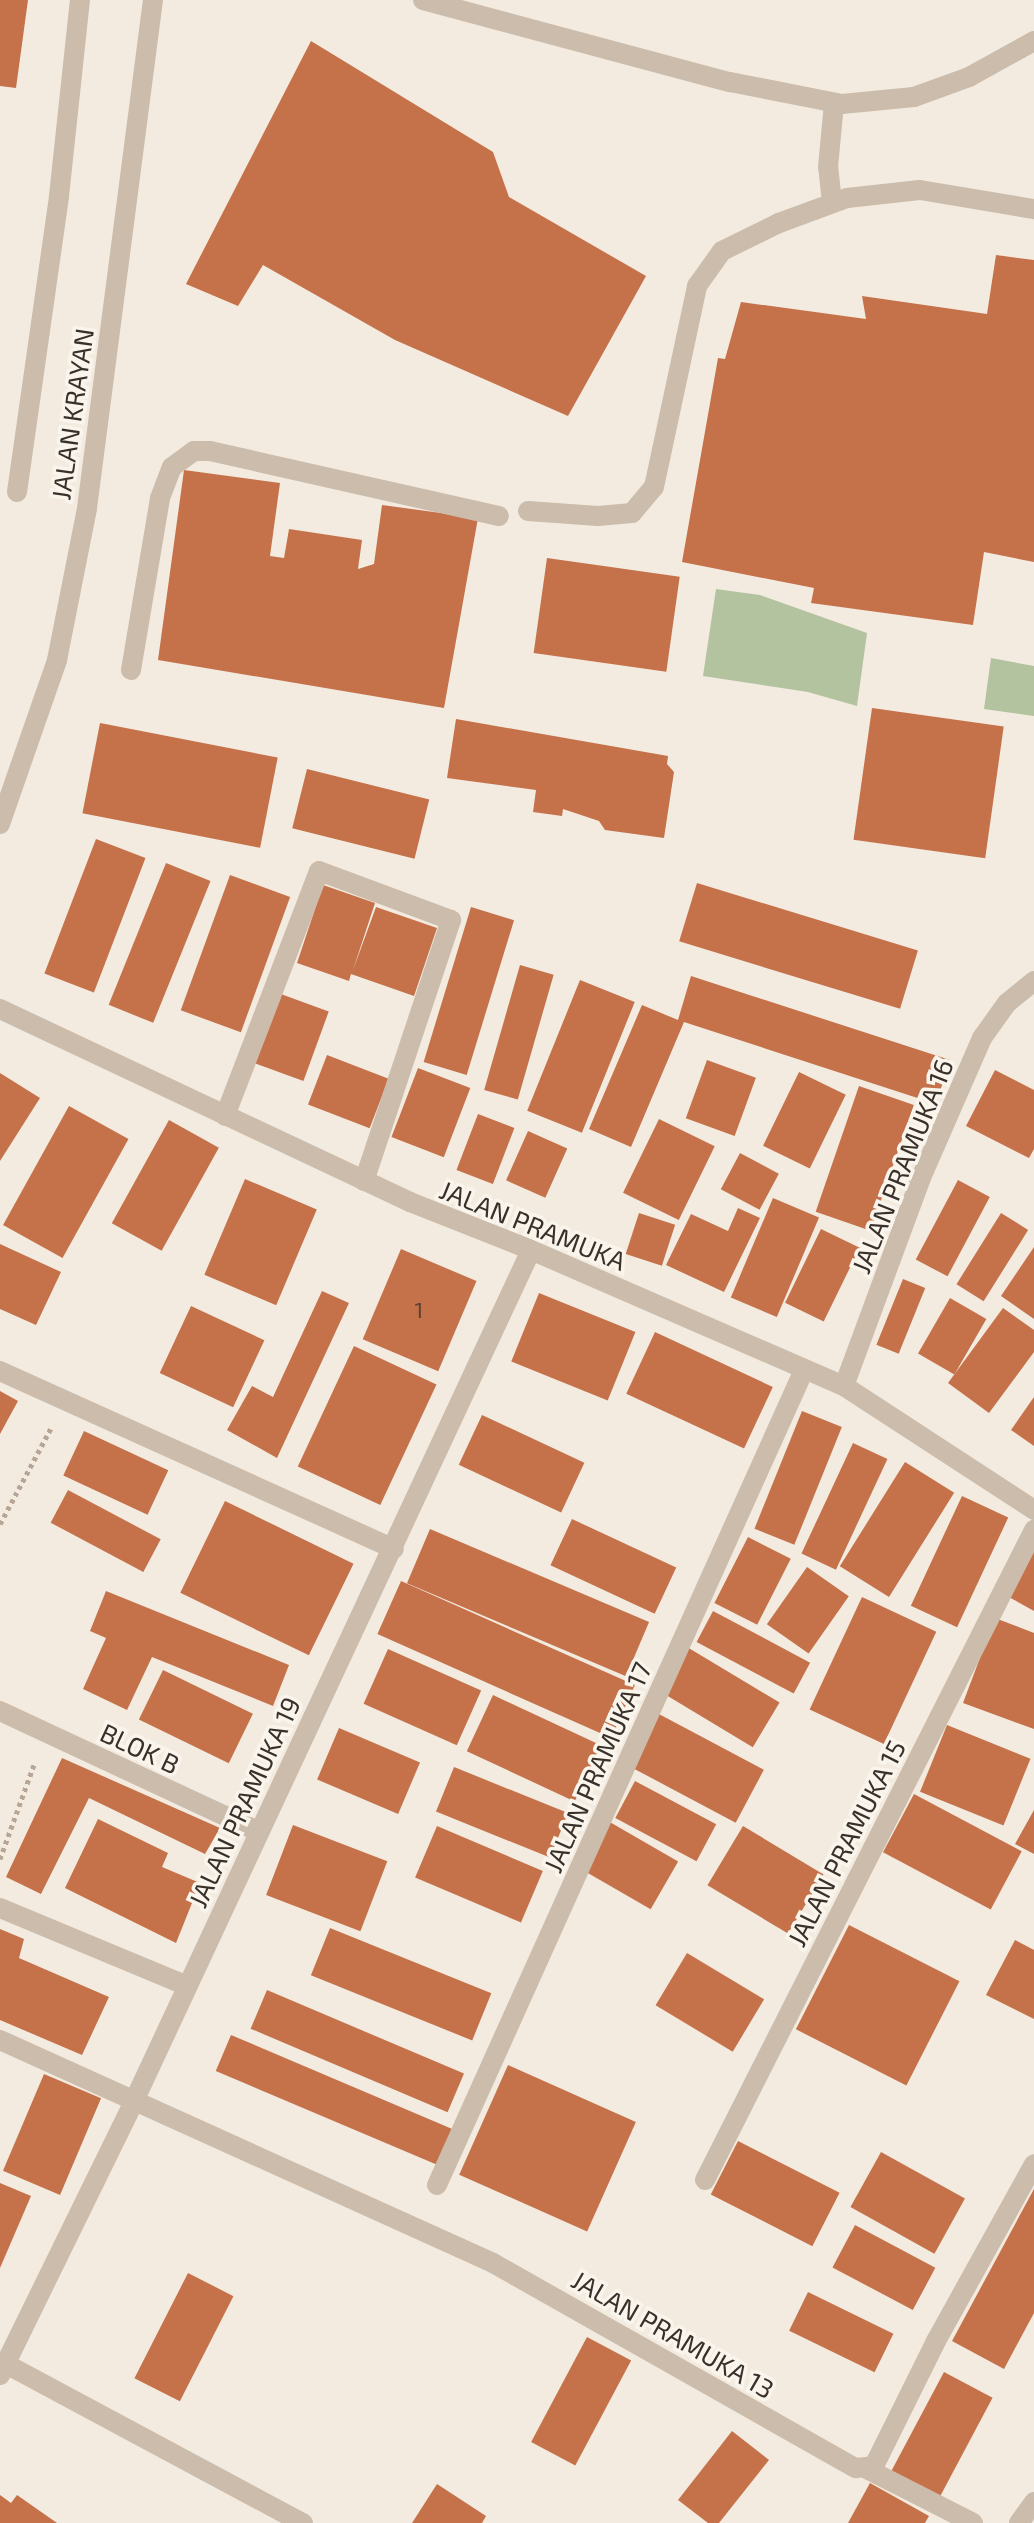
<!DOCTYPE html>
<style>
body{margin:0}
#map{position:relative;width:1034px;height:2523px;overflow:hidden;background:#f3ebdf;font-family:"Exo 2",sans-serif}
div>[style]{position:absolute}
.green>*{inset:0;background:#b3c29f}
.building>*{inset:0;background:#c5724b;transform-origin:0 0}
.path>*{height:5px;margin-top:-2.5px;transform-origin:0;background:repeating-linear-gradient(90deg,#b7a695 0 4px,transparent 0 8px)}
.minor>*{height:20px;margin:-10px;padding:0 10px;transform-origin:10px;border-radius:10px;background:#cbbcab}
span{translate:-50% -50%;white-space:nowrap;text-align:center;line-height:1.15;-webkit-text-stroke:7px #faf5ec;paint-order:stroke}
.number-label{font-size:22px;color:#5c4032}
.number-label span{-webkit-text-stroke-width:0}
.street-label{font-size:26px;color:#39302a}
</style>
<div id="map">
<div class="green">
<div style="clip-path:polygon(716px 589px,760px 595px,867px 633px,857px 706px,808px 692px,703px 676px)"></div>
<div style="clip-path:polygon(991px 658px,1034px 666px,1034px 716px,984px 709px)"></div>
</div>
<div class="building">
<div style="clip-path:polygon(0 0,28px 0,16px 88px,0 86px)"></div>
<div style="clip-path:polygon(311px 41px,493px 152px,509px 197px,646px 276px,568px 416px,395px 340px,263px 265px,238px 306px,186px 284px)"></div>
<div style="clip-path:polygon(996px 255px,1034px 260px,1034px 562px,984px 552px,973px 625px,811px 603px,814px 588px,682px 562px,718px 358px,725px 359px,741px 302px,866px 319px,862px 296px,987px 314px)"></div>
<div style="clip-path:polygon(184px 470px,280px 483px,270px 556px,284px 558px,289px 529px,362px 540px,358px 569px,374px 564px,382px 505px,478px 518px,444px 708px,158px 660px)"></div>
<div style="left:547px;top:558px;width:134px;height:96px;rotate:8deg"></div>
<div style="left:872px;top:708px;width:133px;height:133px;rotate:8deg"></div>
<div style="clip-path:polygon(456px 719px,668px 756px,667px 764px,674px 772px,664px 838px,605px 830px,599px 821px,563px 809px,562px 816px,533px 812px,536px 790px,447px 778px)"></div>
<div style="left:100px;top:723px;width:181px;height:92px;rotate:11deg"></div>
<div style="left:307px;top:769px;width:126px;height:61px;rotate:14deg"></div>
<div style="left:96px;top:839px;width:53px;height:144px;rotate:21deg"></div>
<div style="left:166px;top:863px;width:48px;height:153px;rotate:22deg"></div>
<div style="left:230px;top:875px;width:64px;height:144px;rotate:20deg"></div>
<div style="left:697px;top:883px;width:231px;height:61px;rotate:17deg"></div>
<div style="clip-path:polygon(323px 885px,375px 903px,353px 970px,376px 907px,437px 928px,414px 996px,351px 974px,349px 981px,297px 963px)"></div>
<div style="left:471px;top:907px;width:45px;height:162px;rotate:17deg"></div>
<div style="left:520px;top:965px;width:35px;height:130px;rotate:16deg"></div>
<div style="clip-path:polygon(691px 976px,950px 1060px,936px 1104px,684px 1022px,631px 1147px,589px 1129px,642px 1005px,678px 1020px)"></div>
<div style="left:580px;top:980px;width:59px;height:141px;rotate:22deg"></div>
<div style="left:278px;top:993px;width:54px;height:74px;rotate:20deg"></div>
<div style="left:327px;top:1055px;width:66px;height:53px;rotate:21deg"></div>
<div style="left:707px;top:1060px;width:52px;height:62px;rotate:20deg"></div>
<div style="left:418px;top:1068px;width:56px;height:74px;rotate:21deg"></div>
<div style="clip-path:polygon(995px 1070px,1034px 1090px,1034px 1149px,1029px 1158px,966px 1126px)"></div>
<div style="left:799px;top:1072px;width:52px;height:82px;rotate:26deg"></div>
<div style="clip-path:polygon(0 1073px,40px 1098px,0 1161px)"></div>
<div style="left:859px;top:1086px;width:58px;height:133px;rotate:19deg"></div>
<div style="left:69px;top:1106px;width:68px;height:136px;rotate:29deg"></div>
<div style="left:478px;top:1114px;width:39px;height:60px;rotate:21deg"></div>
<div style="left:659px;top:1119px;width:62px;height:82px;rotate:26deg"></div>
<div style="left:169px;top:1120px;width:57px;height:118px;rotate:29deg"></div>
<div style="left:528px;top:1131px;width:43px;height:54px;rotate:24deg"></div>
<div style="left:740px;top:1153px;width:44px;height:41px;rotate:28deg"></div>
<div style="left:245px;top:1179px;width:78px;height:104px;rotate:23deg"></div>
<div style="left:958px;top:1180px;width:36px;height:90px;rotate:28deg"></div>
<div style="left:773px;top:1198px;width:50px;height:108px;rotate:23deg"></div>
<div style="clip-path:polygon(738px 1208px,760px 1218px,724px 1292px,666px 1265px,691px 1214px,728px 1231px)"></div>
<div style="left:639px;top:1213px;width:38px;height:43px;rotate:18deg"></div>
<div style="left:1001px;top:1213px;width:32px;height:84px;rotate:32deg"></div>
<div style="left:821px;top:1229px;width:43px;height:82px;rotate:26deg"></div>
<div style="clip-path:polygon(0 1244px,61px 1272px,36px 1325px,0 1309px)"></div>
<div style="clip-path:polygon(1034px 1247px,1034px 1319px,1001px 1296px)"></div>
<div style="left:401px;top:1249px;width:82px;height:98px;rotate:23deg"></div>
<div style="left:903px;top:1279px;width:24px;height:71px;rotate:22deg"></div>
<div style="clip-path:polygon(322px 1291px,349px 1303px,277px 1458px,227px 1430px,252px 1386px,273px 1397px)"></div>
<div style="left:539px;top:1293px;width:104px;height:74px;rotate:22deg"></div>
<div style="left:950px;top:1298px;width:42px;height:64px;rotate:30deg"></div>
<div style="left:191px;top:1306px;width:81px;height:74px;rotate:25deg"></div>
<div style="clip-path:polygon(1003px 1308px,1034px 1330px,1034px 1352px,989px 1413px,948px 1383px)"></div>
<div style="left:655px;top:1332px;width:130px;height:68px;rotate:25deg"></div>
<div style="left:354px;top:1346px;width:91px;height:133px;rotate:25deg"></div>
<div style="clip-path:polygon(0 1391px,18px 1401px,0 1434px)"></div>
<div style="clip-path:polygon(1034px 1397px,1034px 1446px,1011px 1430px)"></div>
<div style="left:802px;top:1411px;width:43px;height:127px;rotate:22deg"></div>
<div style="left:482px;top:1415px;width:113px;height:55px;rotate:25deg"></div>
<div style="left:84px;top:1431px;width:93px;height:49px;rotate:25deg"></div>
<div style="left:853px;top:1443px;width:38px;height:122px;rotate:25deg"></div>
<div style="left:905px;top:1462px;width:58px;height:123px;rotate:32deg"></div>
<div style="left:68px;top:1490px;width:105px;height:37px;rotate:28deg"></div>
<div style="left:962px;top:1496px;width:51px;height:121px;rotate:25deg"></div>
<div style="left:225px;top:1501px;width:143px;height:102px;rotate:26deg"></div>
<div style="left:572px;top:1519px;width:115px;height:51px;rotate:25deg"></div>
<div style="left:430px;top:1529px;width:238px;height:59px;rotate:23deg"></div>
<div style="left:748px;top:1537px;width:48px;height:74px;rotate:27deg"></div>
<div style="clip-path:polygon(1034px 1549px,1034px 1611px,1007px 1596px)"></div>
<div style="left:807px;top:1567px;width:51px;height:70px;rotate:35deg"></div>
<div style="left:401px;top:1581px;width:256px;height:58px;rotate:24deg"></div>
<div style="clip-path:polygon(106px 1591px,289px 1665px,273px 1706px,152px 1657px,127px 1710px,83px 1689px,106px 1638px,90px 1631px)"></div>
<div style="left:862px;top:1597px;width:82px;height:124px;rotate:25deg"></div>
<div style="left:713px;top:1611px;width:110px;height:35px;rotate:28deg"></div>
<div style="clip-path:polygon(995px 1618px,1034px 1633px,1034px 1729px,963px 1703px)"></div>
<div style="left:687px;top:1647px;width:108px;height:52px;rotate:31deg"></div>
<div style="left:388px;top:1649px;width:102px;height:60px;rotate:24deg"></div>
<div style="left:163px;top:1670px;width:100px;height:55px;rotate:26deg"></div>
<div style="left:493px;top:1695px;width:119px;height:62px;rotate:25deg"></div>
<div style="left:657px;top:1713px;width:121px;height:60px;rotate:28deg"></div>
<div style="left:947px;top:1725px;width:90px;height:72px;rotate:22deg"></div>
<div style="left:339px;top:1728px;width:88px;height:56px;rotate:23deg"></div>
<div style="clip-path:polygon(62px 1758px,220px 1828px,205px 1854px,89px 1798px,41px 1894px,6px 1877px)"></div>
<div style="left:454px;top:1767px;width:123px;height:48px;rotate:22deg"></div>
<div style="left:635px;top:1781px;width:92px;height:42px;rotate:28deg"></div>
<div style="left:914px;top:1794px;width:122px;height:66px;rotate:28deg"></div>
<div style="clip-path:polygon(1034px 1810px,1034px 1854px,1015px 1844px)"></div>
<div style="clip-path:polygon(98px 1819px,168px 1853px,162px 1867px,200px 1883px,176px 1943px,65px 1888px)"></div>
<div style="left:608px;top:1821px;width:81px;height:55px;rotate:30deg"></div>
<div style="left:293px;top:1825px;width:101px;height:75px;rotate:21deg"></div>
<div style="left:437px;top:1826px;width:115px;height:56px;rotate:23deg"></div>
<div style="left:743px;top:1826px;width:94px;height:69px;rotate:31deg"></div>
<div style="left:849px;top:1925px;width:124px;height:117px;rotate:27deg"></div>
<div style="left:330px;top:1928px;width:174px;height:51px;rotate:22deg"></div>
<div style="clip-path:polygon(0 1929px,24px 1939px,19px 1958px,109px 1997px,82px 2055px,0 2020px)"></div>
<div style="clip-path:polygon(1015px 1940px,1034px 1950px,1034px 2019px,986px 1995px)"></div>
<div style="left:687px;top:1953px;width:90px;height:61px;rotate:31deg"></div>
<div style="left:267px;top:1990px;width:214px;height:42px;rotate:23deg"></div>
<div style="left:231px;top:2035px;width:241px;height:39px;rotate:23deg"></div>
<div style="left:508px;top:2065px;width:140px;height:120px;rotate:24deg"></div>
<div style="left:44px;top:2074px;width:62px;height:105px;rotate:23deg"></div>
<div style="left:738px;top:2141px;width:114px;height:60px;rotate:27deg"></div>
<div style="left:881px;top:2152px;width:96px;height:63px;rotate:29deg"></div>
<div style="clip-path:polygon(0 2183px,31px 2196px,0 2268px)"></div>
<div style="clip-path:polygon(1034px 2189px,1034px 2313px,1004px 2369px,952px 2341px)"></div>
<div style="left:855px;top:2225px;width:91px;height:48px;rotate:28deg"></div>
<div style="left:188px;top:2273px;width:51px;height:118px;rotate:27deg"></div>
<div style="left:808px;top:2292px;width:95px;height:43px;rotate:26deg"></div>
<div style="left:587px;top:2337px;width:50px;height:119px;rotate:28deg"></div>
<div style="left:944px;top:2372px;width:55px;height:115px;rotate:28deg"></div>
<div style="clip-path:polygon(732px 2431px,769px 2460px,719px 2523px,708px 2523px,678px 2500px)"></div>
<div style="clip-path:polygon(870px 2483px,929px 2516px,925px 2523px,848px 2523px)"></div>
<div style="clip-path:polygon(437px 2484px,486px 2516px,482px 2523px,412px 2523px)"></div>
<div style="clip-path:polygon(0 2495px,11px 2503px,17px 2495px,57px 2523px,0 2523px)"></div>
</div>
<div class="path">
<div style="left:0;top:1524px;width:109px;rotate:-62deg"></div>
<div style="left:0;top:1859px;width:103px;rotate:-70.2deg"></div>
</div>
<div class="minor">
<div style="left:423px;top:0;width:318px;rotate:15deg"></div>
<div style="left:730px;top:82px;width:114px;rotate:11.1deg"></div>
<div style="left:842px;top:104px;width:72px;rotate:-5.6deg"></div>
<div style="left:914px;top:97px;width:59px;rotate:-20deg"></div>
<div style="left:969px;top:77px;width:74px;rotate:-29deg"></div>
<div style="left:832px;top:203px;width:36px;rotate:-96deg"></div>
<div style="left:828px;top:167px;width:64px;rotate:-84.6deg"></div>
<div style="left:17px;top:492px;width:299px;rotate:-81.9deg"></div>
<div style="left:59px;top:196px;width:197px;rotate:-83.9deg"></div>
<div style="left:528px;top:511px;width:70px;rotate:4.1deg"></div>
<div style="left:598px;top:516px;width:34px;rotate:-5deg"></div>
<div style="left:632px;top:513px;width:34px;rotate:-50deg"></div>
<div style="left:654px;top:487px;width:206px;rotate:-77.9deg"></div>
<div style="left:697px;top:286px;width:43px;rotate:-54.5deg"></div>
<div style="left:722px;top:251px;width:64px;rotate:-26.2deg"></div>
<div style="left:779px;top:223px;width:72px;rotate:-20.2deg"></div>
<div style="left:847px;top:198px;width:73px;rotate:-6.3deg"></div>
<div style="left:920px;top:190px;width:116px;rotate:9.5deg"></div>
<div style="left:131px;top:670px;width:174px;rotate:-80.4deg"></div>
<div style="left:160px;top:498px;width:33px;rotate:-69deg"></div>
<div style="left:172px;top:467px;width:27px;rotate:-36deg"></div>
<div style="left:194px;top:451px;width:16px"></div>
<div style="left:210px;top:451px;width:296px;rotate:12.7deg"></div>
<div style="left:0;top:824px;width:174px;rotate:-70.8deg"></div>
<div style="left:57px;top:660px;width:155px;rotate:-78.8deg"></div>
<div style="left:87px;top:508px;width:512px;rotate:-82.6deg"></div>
<div style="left:0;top:1009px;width:453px;rotate:25.2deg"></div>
<div style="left:410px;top:1202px;width:130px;rotate:21.6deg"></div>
<div style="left:531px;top:1250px;width:341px;rotate:23.5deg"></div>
<div style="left:844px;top:1386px;width:227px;rotate:33.1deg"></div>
<div style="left:225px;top:1116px;width:262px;rotate:-69deg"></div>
<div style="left:319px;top:871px;width:141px;rotate:20.4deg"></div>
<div style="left:451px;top:920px;width:275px;rotate:108.4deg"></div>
<div style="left:0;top:1371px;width:432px;rotate:24.3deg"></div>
<div style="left:844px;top:1386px;width:220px;rotate:-69.7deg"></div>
<div style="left:920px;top:1180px;width:155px;rotate:-66.4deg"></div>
<div style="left:982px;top:1038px;width:43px;rotate:-54.5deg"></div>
<div style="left:1007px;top:1003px;width:35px;rotate:-39deg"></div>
<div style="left:0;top:1711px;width:286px;rotate:25deg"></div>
<div style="left:0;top:1908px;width:203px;rotate:22.6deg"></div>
<div style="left:0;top:2040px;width:541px;rotate:24.34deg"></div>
<div style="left:493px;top:2263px;width:417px;rotate:29.5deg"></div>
<div style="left:856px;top:2468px;width:18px;rotate:-6deg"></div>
<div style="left:874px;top:2466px;width:140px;rotate:-63.6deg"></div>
<div style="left:936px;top:2341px;width:202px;rotate:-61deg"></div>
<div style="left:705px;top:2180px;width:729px;rotate:-63.15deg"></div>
<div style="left:437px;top:2185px;width:894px;rotate:-65.76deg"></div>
<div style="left:6px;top:2364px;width:337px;rotate:28.2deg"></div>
<div style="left:0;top:2375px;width:307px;rotate:-63.9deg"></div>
<div style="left:135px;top:2099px;width:937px;rotate:-64.99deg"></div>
<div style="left:867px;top:2469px;width:119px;rotate:27deg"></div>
<div style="left:1019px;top:2523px;width:26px;rotate:-54deg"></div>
</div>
<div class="number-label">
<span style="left:419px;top:1310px">1</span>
</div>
<div class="street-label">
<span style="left:72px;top:414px;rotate:-82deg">JALAN KRAYAN</span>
<span style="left:902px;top:1166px;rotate:-68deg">JALAN PRAMUKA 16</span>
<span style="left:533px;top:1225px;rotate:22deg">JALAN PRAMUKA</span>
<span style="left:140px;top:1748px;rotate:25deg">BLOK B</span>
<span style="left:597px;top:1767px;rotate:-66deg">JALAN PRAMUKA 17</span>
<span style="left:244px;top:1802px;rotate:-65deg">JALAN PRAMUKA 19</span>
<span style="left:846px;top:1843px;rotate:-63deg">JALAN PRAMUKA 15</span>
<span style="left:673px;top:2334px;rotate:30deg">JALAN PRAMUKA 13</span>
</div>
</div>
